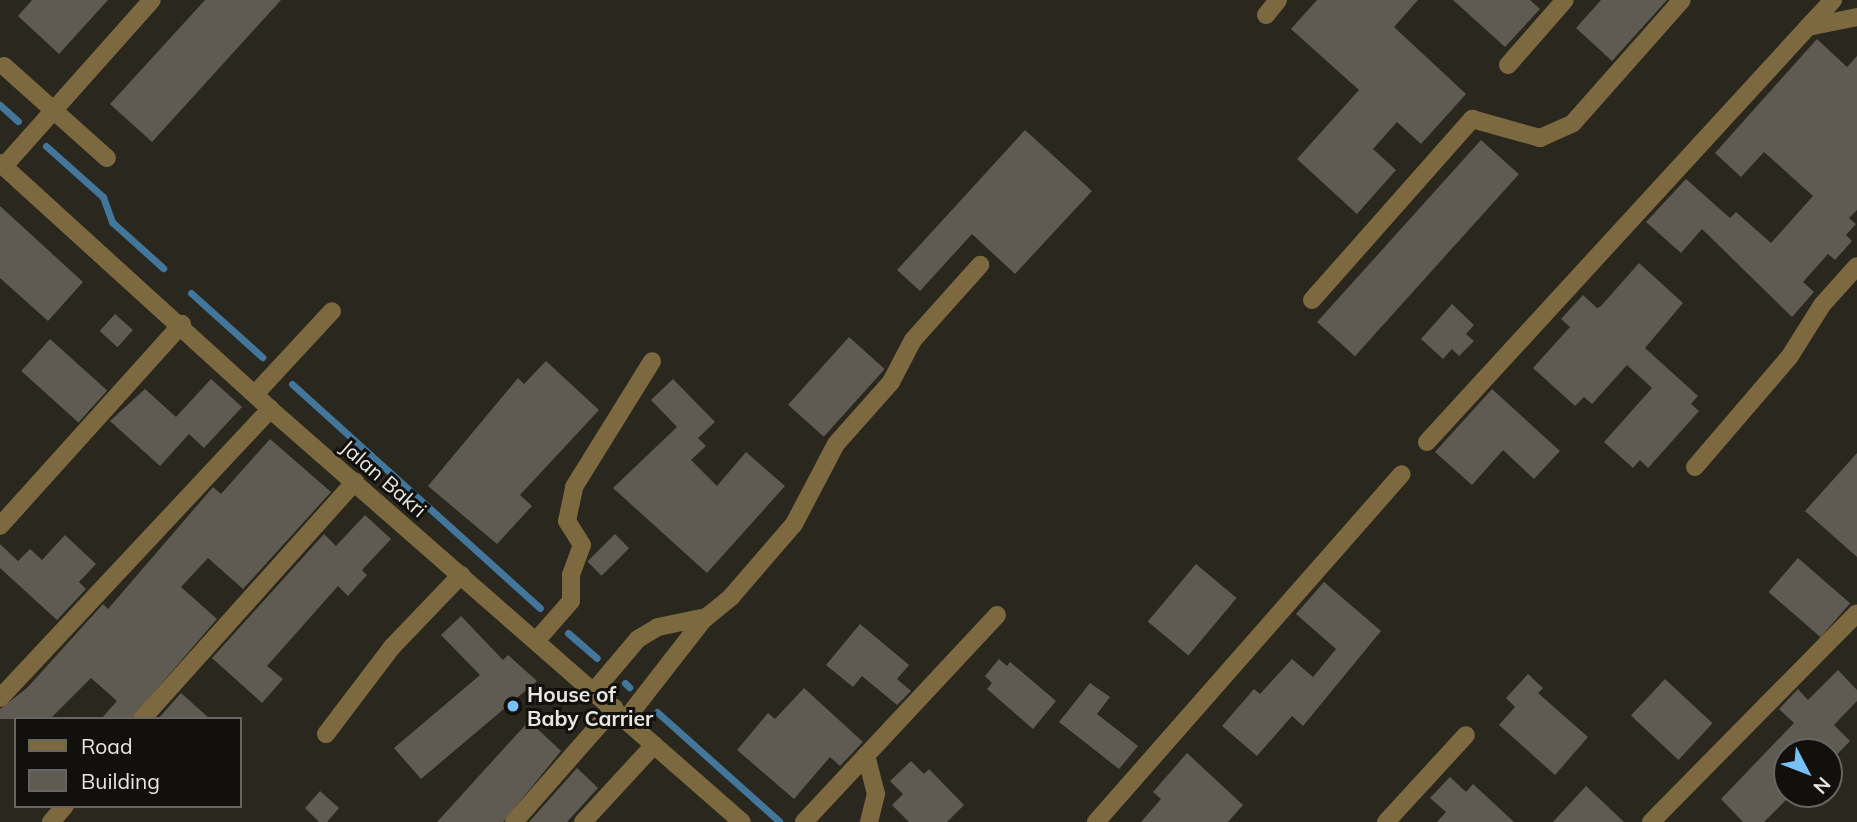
<!DOCTYPE html>
<style>
body{margin:0}
#map{position:relative;width:1857px;height:822px;overflow:hidden;background:#2a271f;font-family:Mulish,sans-serif}
div>[style]{position:absolute}
.stream>*{height:7px;margin:-3.5px;padding:0 3.5px;transform-origin:3.5px;border-radius:3.5px;background:#43769b}
.building>*{inset:0;background:#5f5b53;transform-origin:0 0}
.minor>*{height:18px;margin:-9px;padding:0 9px;transform-origin:9px;border-radius:9px;background:#7d6940}
.dots>*{width:19px;height:19px;translate:-50% -50%;box-sizing:border-box;border:4px solid #12100d;border-radius:50%}
span{translate:-50% -50%;white-space:nowrap;text-align:center;line-height:1.15;-webkit-text-stroke:6px #12100d;paint-order:stroke}
.street-label{font-size:21px;color:#e7e5e0}
.poi-label{font-size:21px;color:#e7e5e0;font-weight:700}
.left{translate:0 -50%;text-align:left}
.legend{position:absolute;left:14px;top:717px;width:228px;height:91px;box-sizing:border-box;background:#12100d;border:2px solid #676561;margin:0;padding:9px 12px;list-style:none;font-size:21px;color:#e7e5e0}
.legend li{display:flex;align-items:center;gap:14px;height:35px}
.legend b{width:35px;border:2px solid #676561}
.north{position:absolute;left:1773px;top:738px;width:70px;height:70px;box-sizing:border-box;background:#12100d;border:2px solid #676561;border-radius:50%;rotate:132deg;font-size:19px;font-weight:700;line-height:28px;text-align:center;color:#e7e5e0}
.north::after{content:'';display:block;margin:auto;width:24px;height:32px;background:#75c0f6;clip-path:polygon(50% 0,100% 100%,50% 72%,0 100%)}
</style>
<div id="map">
<div class="stream">
<div style="left:0;top:105px;width:24px;rotate:42deg"></div>
<div style="left:46px;top:146px;width:76px;rotate:41.8deg"></div>
<div style="left:103px;top:197px;width:27px;rotate:70deg"></div>
<div style="left:112px;top:222px;width:69px;rotate:42deg"></div>
<div style="left:191px;top:293px;width:96px;rotate:42deg"></div>
<div style="left:292px;top:384px;width:334px;rotate:42.1deg"></div>
<div style="left:568px;top:633px;width:38px;rotate:41deg"></div>
<div style="left:625px;top:683px;width:6px;rotate:45deg"></div>
<div style="left:657px;top:712px;width:164px;rotate:41.8deg"></div>
</div>
<div class="building">
<div style="clip-path:polygon(32px 0,108px 0,59px 54px,18px 16px)"></div>
<div style="clip-path:polygon(205px 0,281px 0,152px 142px,110px 104px)"></div>
<div style="clip-path:polygon(1317px 0,1418px 0,1394px 27px,1466px 94px,1421px 144px,1397px 122px,1373px 149px,1396px 170px,1357px 214px,1297px 159px,1359px 90px,1291px 29px)"></div>
<div style="clip-path:polygon(1453px 0,1530px 0,1540px 9px,1505px 47px)"></div>
<div style="clip-path:polygon(1601px 0,1667px 0,1612px 61px,1576px 28px)"></div>
<div style="clip-path:polygon(1817px 39px,1847px 67px,1857px 56px,1857px 210px,1849px 218px,1856px 224px,1846px 235px,1852px 241px,1835px 260px,1828px 254px,1803px 282px,1814px 292px,1792px 317px,1702px 229px,1681px 253px,1646px 222px,1686px 179px,1730px 218px,1736px 212px,1771px 243px,1813px 196px,1764px 152px,1741px 177px,1715px 153px)"></div>
<div style="clip-path:polygon(1025px 130px,1092px 191px,1015px 274px,972px 234px,920px 291px,897px 270px)"></div>
<div style="left:1481px;top:140px;width:51px;height:245px;rotate:42deg"></div>
<div style="clip-path:polygon(0 206px,83px 282px,48px 321px,0 278px)"></div>
<div style="clip-path:polygon(1639px 263px,1683px 303px,1645px 348px,1698px 396px,1691px 404px,1699px 411px,1648px 468px,1640px 460px,1633px 468px,1604px 442px,1652px 388px,1627px 365px,1592px 404px,1584px 397px,1575px 406px,1533px 368px,1570px 327px,1561px 319px,1583px 295px,1597px 308px,1601px 306px)"></div>
<div style="clip-path:polygon(1452px 304px,1474px 325px,1466px 334px,1474px 341px,1459px 356px,1452px 349px,1443px 359px,1421px 339px)"></div>
<div style="left:115px;top:314px;width:24px;height:23px;rotate:42deg"></div>
<div style="left:849px;top:337px;width:48px;height:91px;rotate:42deg"></div>
<div style="left:50px;top:339px;width:77px;height:43px;rotate:42deg"></div>
<div style="clip-path:polygon(546px 361px,599px 410px,520px 495px,532px 506px,497px 544px,428px 486px,518px 378px,524px 384px)"></div>
<div style="clip-path:polygon(211px 379px,242px 407px,204px 448px,189px 434px,160px 466px,110px 421px,145px 389px,176px 417px)"></div>
<div style="clip-path:polygon(673px 379px,715px 422px,698px 438px,706px 446px,691px 460px,717px 486px,746px 452px,785px 486px,707px 573px,613px 488px,677px 427px,651px 400px)"></div>
<div style="clip-path:polygon(1492px 389px,1560px 451px,1534px 479px,1503px 450px,1472px 485px,1435px 452px)"></div>
<div style="clip-path:polygon(270px 439px,331px 492px,243px 589px,208px 558px,181px 587px,217px 619px,131px 719px,101px 719px,117px 701px,91px 678px,50px 719px,0 719px,0 709px,27px 688px,103px 604px,108px 609px,213px 487px,221px 494px)"></div>
<div style="clip-path:polygon(1857px 453px,1857px 557px,1805px 511px)"></div>
<div style="clip-path:polygon(365px 515px,391px 539px,362px 570px,367px 575px,348px 596px,338px 586px,267px 666px,283px 679px,262px 703px,212px 658px,324px 534px,336px 546px)"></div>
<div style="left:615px;top:534px;width:20px;height:39px;rotate:45deg"></div>
<div style="clip-path:polygon(65px 535px,96px 564px,79px 582px,86px 589px,57px 620px,0 568px,0 544px,18px 561px,30px 549px,42px 560px)"></div>
<div style="left:1798px;top:558px;width:69px;height:45px;rotate:41deg"></div>
<div style="left:1196px;top:564px;width:53px;height:75px;rotate:40deg"></div>
<div style="clip-path:polygon(1324px 582px,1381px 631px,1303px 726px,1292px 716px,1257px 756px,1222px 726px,1254px 689px,1260px 694px,1292px 659px,1313px 677px,1336px 649px,1296px 614px)"></div>
<div style="clip-path:polygon(461px 616px,503px 660px,508px 655px,537px 681px,421px 779px,394px 748px,480px 675px,441px 635px)"></div>
<div style="clip-path:polygon(860px 624px,909px 665px,897px 679px,911px 691px,897px 705px,862px 676px,853px 687px,826px 665px)"></div>
<div style="clip-path:polygon(999px 659px,1007px 666px,1010px 662px,1056px 701px,1033px 729px,987px 689px,992px 683px,985px 676px)"></div>
<div style="clip-path:polygon(1838px 670px,1857px 690px,1857px 701px,1834px 725px,1850px 741px,1829px 763px,1829px 752px,1787px 752px,1787px 799px,1764px 822px,1743px 822px,1721px 799px,1794px 723px,1779px 709px,1798px 689px,1808px 700px)"></div>
<div style="clip-path:polygon(1528px 674px,1543px 688px,1538px 693px,1588px 737px,1555px 775px,1499px 725px,1515px 707px,1506px 698px)"></div>
<div style="left:1665px;top:679px;width:65px;height:50px;rotate:43deg"></div>
<div style="clip-path:polygon(1090px 683px,1110px 697px,1097px 714px,1138px 746px,1119px 769px,1059px 722px)"></div>
<div style="clip-path:polygon(804px 688px,863px 742px,840px 766px,830px 757px,794px 799px,737px 750px,768px 713px,775px 719px)"></div>
<div style="clip-path:polygon(181px 693px,210px 719px,158px 719px)"></div>
<div style="clip-path:polygon(529px 721px,561px 751px,503px 822px,437px 822px)"></div>
<div style="clip-path:polygon(1187px 753px,1243px 805px,1228px 822px,1141px 822px,1161px 799px,1153px 792px)"></div>
<div style="clip-path:polygon(911px 761px,924px 774px,929px 769px,964px 805px,947px 822px,909px 822px,892px 805px,903px 794px,890px 781px)"></div>
<div style="clip-path:polygon(577px 768px,598px 788px,567px 822px,529px 822px)"></div>
<div style="clip-path:polygon(1450px 777px,1466px 792px,1473px 784px,1514px 822px,1437px 822px,1446px 812px,1430px 798px)"></div>
<div style="clip-path:polygon(1586px 786px,1624px 822px,1553px 822px)"></div>
<div style="clip-path:polygon(320px 791px,339px 808px,327px 822px,319px 822px,305px 808px)"></div>
</div>
<div class="minor">
<div style="left:1266px;top:15px;width:19px;rotate:-51deg"></div>
<div style="left:1808px;top:27px;width:37px;rotate:-47deg"></div>
<div style="left:1508px;top:65px;width:86px;rotate:-48.8deg"></div>
<div style="left:4px;top:66px;width:138px;rotate:41.8deg"></div>
<div style="left:0;top:163px;width:365px;rotate:42.3deg"></div>
<div style="left:270px;top:409px;width:627px;rotate:41.19deg"></div>
<div style="left:4px;top:166px;width:222px;rotate:-48.3deg"></div>
<div style="left:1312px;top:300px;width:242px;rotate:-48.5deg"></div>
<div style="left:1472px;top:119px;width:71px;rotate:15.6deg"></div>
<div style="left:1540px;top:138px;width:36px;rotate:-24deg"></div>
<div style="left:1573px;top:123px;width:164px;rotate:-48.5deg"></div>
<div style="left:255px;top:394px;width:113px;rotate:-47.1deg"></div>
<div style="left:1427px;top:442px;width:563px;rotate:-47.45deg"></div>
<div style="left:1808px;top:27px;width:50px;rotate:-11.5deg"></div>
<div style="left:1695px;top:467px;width:146px;rotate:-49.4deg"></div>
<div style="left:1790px;top:356px;width:60px;rotate:-57.9deg"></div>
<div style="left:1822px;top:305px;width:52px;rotate:-48.1deg"></div>
<div style="left:0;top:526px;width:272px;rotate:-48deg"></div>
<div style="left:536px;top:641px;width:53px;rotate:-48.8deg"></div>
<div style="left:571px;top:601px;width:26px;rotate:-90deg"></div>
<div style="left:571px;top:575px;width:32px;rotate:-70deg"></div>
<div style="left:582px;top:545px;width:28px;rotate:-122deg"></div>
<div style="left:567px;top:521px;width:35px;rotate:-78deg"></div>
<div style="left:574px;top:487px;width:148px;rotate:-58.2deg"></div>
<div style="left:594px;top:691px;width:68px;rotate:-49.8deg"></div>
<div style="left:638px;top:639px;width:23px;rotate:-31deg"></div>
<div style="left:658px;top:627px;width:49px;rotate:-11.8deg"></div>
<div style="left:0;top:698px;width:396px;rotate:-46.9deg"></div>
<div style="left:142px;top:719px;width:319px;rotate:-48.1deg"></div>
<div style="left:626px;top:719px;width:125px;rotate:-52.1deg"></div>
<div style="left:703px;top:620px;width:36px;rotate:-39deg"></div>
<div style="left:731px;top:597px;width:96px;rotate:-49.2deg"></div>
<div style="left:794px;top:524px;width:90px;rotate:-62.3deg"></div>
<div style="left:836px;top:444px;width:83px;rotate:-48.4deg"></div>
<div style="left:891px;top:382px;width:47px;rotate:-62.4deg"></div>
<div style="left:913px;top:340px;width:101px;rotate:-48.2deg"></div>
<div style="left:326px;top:734px;width:109px;rotate:-52.8deg"></div>
<div style="left:392px;top:647px;width:100px;rotate:-46.2deg"></div>
<div style="left:866px;top:755px;width:40px;rotate:75.6deg"></div>
<div style="left:876px;top:794px;width:29px;rotate:104deg"></div>
<div style="left:51px;top:822px;width:21px;rotate:-49deg"></div>
<div style="left:514px;top:822px;width:152px;rotate:-48.7deg"></div>
<div style="left:583px;top:822px;width:105px;rotate:-47.3deg"></div>
<div style="left:804px;top:822px;width:283px;rotate:-47deg"></div>
<div style="left:1096px;top:822px;width:463px;rotate:-48.7deg"></div>
<div style="left:1386px;top:822px;width:118px;rotate:-47.4deg"></div>
<div style="left:1651px;top:822px;width:293px;rotate:-45.4deg"></div>
</div>
<div class="dots">
<div style="left:513px;top:706px;background:#75c0f6"></div>
</div>
<div class="street-label">
<span style="left:384px;top:478px;rotate:41deg">Jalan Bakri</span>
</div>
<div class="poi-label">
<span class="left" style="left:527px;top:706px">House of<br>Baby Carrier</span>
</div>
<ul class="legend">
<li><b style="height:9px;background:#7d6940"></b>Road</li>
<li><b style="height:19px;background:#5f5b53"></b>Building</li>
</ul>
<div class="north">N</div>
</div>
